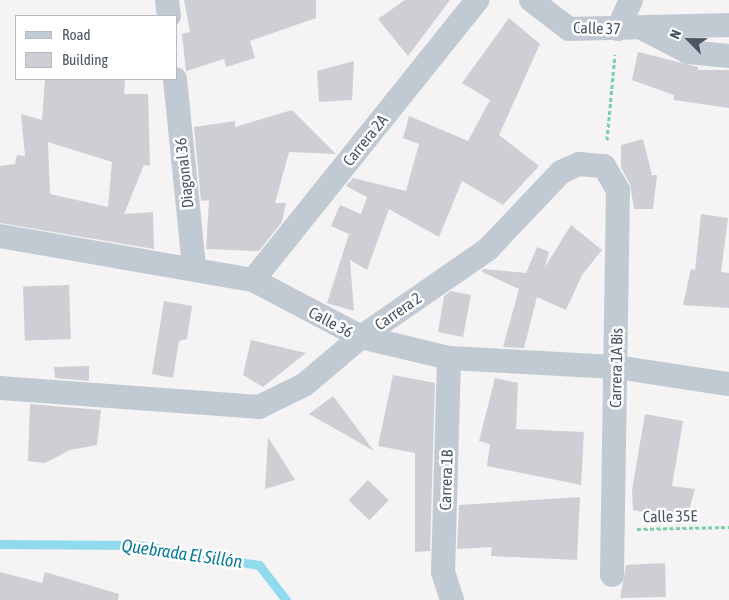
<!DOCTYPE html>
<meta charset="utf-8">
<style>
body{margin:0}
#map{position:relative;width:729px;height:600px;overflow:hidden;background:#f5f3f3;font-family:"Asap Condensed",sans-serif}
div>[style]{position:absolute}
.stream>*{height:9px;margin:-4.5px;padding:0 4.5px;transform-origin:4.5px;border-radius:4.5px;background:#90daee}
.building>*{inset:0;background:#cdcfd5;transform-origin:0 0}
.path>*{height:3px;margin-top:-1.5px;transform-origin:0;background:repeating-linear-gradient(90deg,#7ad0a6 0 4px,transparent 0 6.5px)}
.street>*{height:24px;margin:-12px;padding:0 12px;transform-origin:12px;border-radius:12px;background:#c1cad2}
span{translate:-50% -50%;white-space:nowrap;text-align:center;line-height:1.15;-webkit-text-stroke:5px #fff;paint-order:stroke}
.street-label{font-size:16px;color:#4a5661}
.water-label{font-size:18px;color:#0c7c9b;font-style:italic}
.legend{position:absolute;left:15px;top:15px;width:162px;height:65px;box-sizing:border-box;background:#fff;border:1px solid #b7bbc0;margin:0;padding:6px 9px;list-style:none;font-size:15px;color:#4a5661}
.legend li{display:flex;align-items:center;gap:10px;height:25px}
.legend b{width:25px;border:1px solid #b7bbc0}
.north{position:absolute;left:664px;top:15px;width:50px;height:50px;-webkit-text-stroke:4px #fff;paint-order:stroke;rotate:293deg;font-size:14px;font-weight:700;line-height:20px;text-align:center;color:#4a5661}
.north::after{content:'';display:block;margin:auto;width:18px;height:22px;background:#4a5661;clip-path:polygon(50% 0,100% 100%,50% 72%,0 100%)}
</style>
<div id="map">
<div class="stream">
<div style="left:0;top:544px;width:138px;rotate:0.4deg"></div>
<div style="left:138px;top:545px;width:123px;rotate:9.4deg"></div>
<div style="left:259px;top:565px;width:44px;rotate:52.4deg"></div>
</div>
<div class="building">
<div style="clip-path:polygon(184px 0,316px 0,316px 18px,250px 41px,255px 58px,226px 67px,224px 59px,186px 71px,182px 34px,190px 32px)"></div>
<div style="clip-path:polygon(405px 0,450px 0,408px 56px,378px 19px)"></div>
<div style="clip-path:polygon(509px 18px,540px 44px,499px 135px,539px 166px,503px 205px,462px 181px,439px 237px,389px 209px,367px 270px,350px 260px,354px 311px,327px 303px,349px 234px,331px 226px,340px 205px,361px 214px,367px 197px,346px 186px,353px 178px,406px 191px,419px 144px,403px 138px,409px 116px,468px 141px,490px 100px,462px 83px)"></div>
<div style="clip-path:polygon(638px 52px,698px 67px,698px 70px,729px 70px,729px 108px,674px 100px,674px 95px,632px 80px)"></div>
<div style="clip-path:polygon(354px 61px,352px 100px,319px 102px,317px 71px)"></div>
<div style="clip-path:polygon(evenodd,45px 79px,125px 79px,124px 94px,148px 94px,150px 166px,144px 165px,124px 214px,153px 212px,154px 249px,0 223px,0 166px,15px 164px,17px 155px,25px 156px,21px 114px,42px 120px,45px 79px,48px 142px,112px 162px,108px 207px,50px 194px,48px 142px)"></div>
<div style="clip-path:polygon(292px 110px,336px 154px,289px 152px,275px 203px,286px 203px,282px 222px,259px 251px,206px 249px,209px 200px,201px 201px,194px 127px,235px 121px,235px 127px)"></div>
<div style="clip-path:polygon(643px 139px,652px 175px,657px 175px,653px 209px,634px 209px,630px 184px,621px 168px,621px 145px)"></div>
<div style="clip-path:polygon(701px 214px,728px 218px,721px 272px,729px 273px,729px 308px,683px 305px,691px 269px,695px 270px)"></div>
<div style="clip-path:polygon(571px 225px,602px 250px,582px 275px,566px 310px,537px 297px,524px 348px,503px 347px,519px 289px,482px 272px,483px 269px,526px 273px,537px 247px,549px 252px,545px 267px)"></div>
<div style="left:69px;top:285px;width:54px;height:46px;rotate:88deg"></div>
<div style="clip-path:polygon(451px 291px,471px 295px,463px 337px,438px 332px,444px 296px)"></div>
<div style="clip-path:polygon(164px 301px,192px 306px,187px 339px,179px 341px,173px 378px,152px 374px)"></div>
<div style="clip-path:polygon(251px 340px,306px 353px,263px 387px,243px 375px)"></div>
<div style="clip-path:polygon(89px 366px,89px 381px,55px 378px,54px 367px)"></div>
<div style="clip-path:polygon(393px 375px,435px 383px,430px 551px,415px 552px,415px 453px,378px 446px)"></div>
<div style="clip-path:polygon(495px 378px,518px 383px,516px 429px,584px 432px,581px 485px,487px 466px,490px 444px,479px 441px)"></div>
<div style="clip-path:polygon(333px 396px,374px 451px,309px 414px)"></div>
<div style="clip-path:polygon(30px 404px,101px 410px,97px 445px,70px 450px,45px 463px,28px 461px)"></div>
<div style="clip-path:polygon(645px 414px,683px 421px,672px 486px,695px 489px,687px 517px,674px 518px,633px 510px,632px 490px)"></div>
<div style="clip-path:polygon(268px 437px,295px 480px,265px 489px)"></div>
<div style="left:368px;top:480px;width:29px;height:28px;rotate:44deg"></div>
<div style="clip-path:polygon(580px 497px,577px 560px,491px 556px,492px 547px,457px 549px,459px 505px)"></div>
<div style="clip-path:polygon(665px 563px,666px 597px,620px 598px,626px 565px)"></div>
<div style="clip-path:polygon(0 572px,42px 583px,45px 572px,119px 594px,118px 600px,0 600px)"></div>
</div>
<div class="path">
<div style="left:607px;top:140px;width:86px;rotate:-84.7deg"></div>
<div style="left:637px;top:529px;width:92px;rotate:-1.2deg"></div>
</div>
<div class="street">
<div style="left:167px;top:0;width:16px;rotate:83deg"></div>
<div style="left:531px;top:0;width:48px;rotate:37.3deg"></div>
<div style="left:569px;top:29px;width:160px;rotate:-1.4deg"></div>
<div style="left:618px;top:29px;width:32px;rotate:-66deg"></div>
<div style="left:644px;top:29px;width:50px;rotate:27.6deg"></div>
<div style="left:688px;top:52px;width:41px;rotate:5.6deg"></div>
<div style="left:175px;top:79px;width:189px;rotate:84.2deg"></div>
<div style="left:0;top:236px;width:257px;rotate:9.9deg"></div>
<div style="left:253px;top:280px;width:122px;rotate:27.8deg"></div>
<div style="left:361px;top:337px;width:90px;rotate:13.4deg"></div>
<div style="left:449px;top:358px;width:167px;rotate:3.1deg"></div>
<div style="left:616px;top:367px;width:114px;rotate:8.6deg"></div>
<div style="left:253px;top:280px;width:359px;rotate:-51.3deg"></div>
<div style="left:449px;top:358px;width:214px;rotate:91.6deg"></div>
<div style="left:443px;top:572px;width:29px;rotate:72deg"></div>
<div style="left:0;top:388px;width:260px;rotate:4.2deg"></div>
<div style="left:259px;top:407px;width:50px;rotate:-26.1deg"></div>
<div style="left:304px;top:385px;width:75px;rotate:-40.1deg"></div>
<div style="left:361px;top:337px;width:155px;rotate:-34.7deg"></div>
<div style="left:488px;top:249px;width:106px;rotate:-46.5deg"></div>
<div style="left:561px;top:172px;width:20px;rotate:-24deg"></div>
<div style="left:579px;top:164px;width:25px;rotate:5deg"></div>
<div style="left:604px;top:166px;width:28px;rotate:60deg"></div>
<div style="left:618px;top:190px;width:385px;rotate:90.9deg"></div>
</div>
<div class="street-label">
<span style="left:597px;top:28px;rotate:2deg">Calle 37</span>
<span style="left:365px;top:140px;rotate:-51deg">Carrera 2A</span>
<span style="left:184px;top:173px;rotate:-96deg">Diagonal 36</span>
<span style="left:398px;top:311px;rotate:-35deg">Carrera 2</span>
<span style="left:331px;top:322px;rotate:28deg">Calle 36</span>
<span style="left:616px;top:368px;rotate:-89deg">Carrera 1A Bis</span>
<span style="left:446px;top:480px;rotate:-88deg">Carrera 1B</span>
<span style="left:670px;top:516px;rotate:-1deg">Calle 35E</span>
</div>
<div class="water-label">
<span style="left:182px;top:554px;rotate:8deg">Quebrada El Sillón</span>
</div>
<ul class="legend">
<li><b style="height:6px;background:#c1cad2"></b>Road</li>
<li><b style="height:14px;background:#cdcfd5"></b>Building</li>
</ul>
<div class="north">N</div>
</div>
